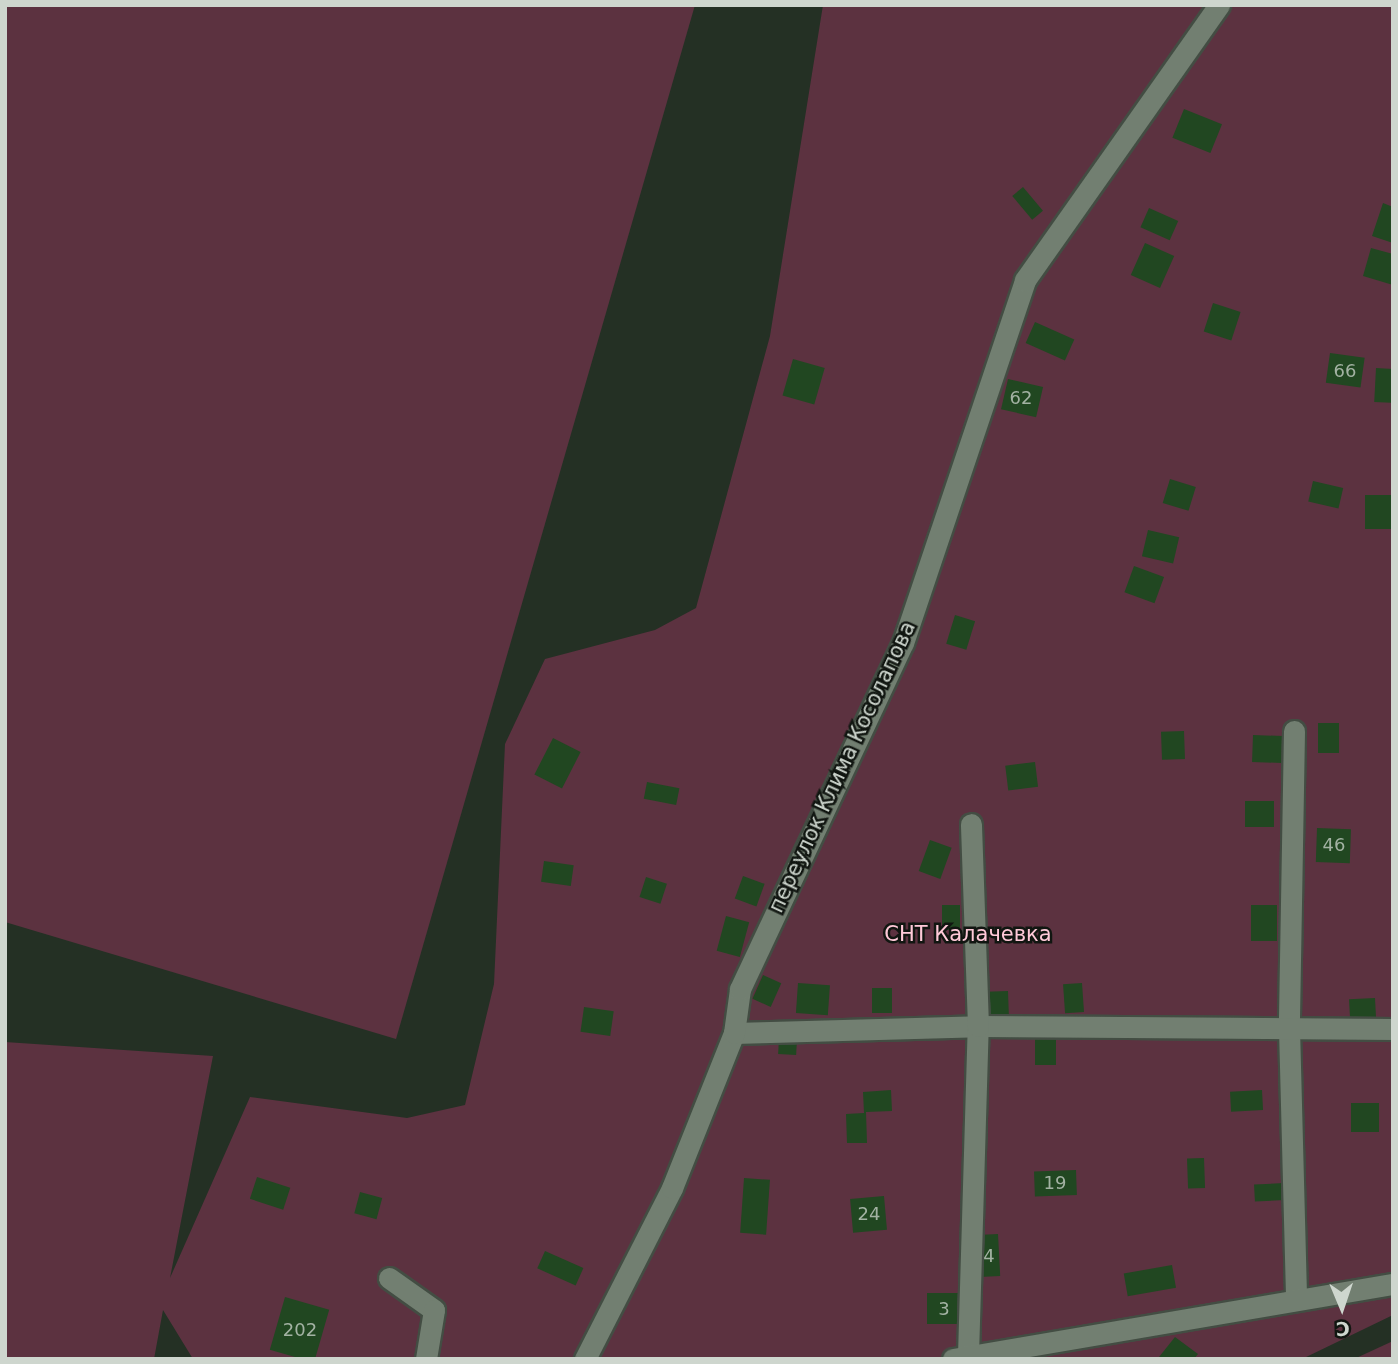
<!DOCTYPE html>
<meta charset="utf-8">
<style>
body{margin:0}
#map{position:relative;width:1398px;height:1364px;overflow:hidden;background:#243024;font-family:"DejaVu Sans",sans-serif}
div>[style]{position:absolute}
.green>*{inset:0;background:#5c3240}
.building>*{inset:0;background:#214721;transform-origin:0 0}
.roads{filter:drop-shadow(2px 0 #434d43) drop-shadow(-2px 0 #434d43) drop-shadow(0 2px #434d43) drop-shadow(0 -2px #434d43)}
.minor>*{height:21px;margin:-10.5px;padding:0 10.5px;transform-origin:10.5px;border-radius:10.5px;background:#727f71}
span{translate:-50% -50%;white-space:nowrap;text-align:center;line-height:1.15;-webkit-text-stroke:5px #111611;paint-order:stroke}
.number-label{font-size:18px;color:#a3b2a3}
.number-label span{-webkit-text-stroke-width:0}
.street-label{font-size:21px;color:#ced6ce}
.park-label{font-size:21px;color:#ffc9d8}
.frame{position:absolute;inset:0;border:7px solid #ced6ce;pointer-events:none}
.north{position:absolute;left:1307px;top:1273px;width:70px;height:70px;-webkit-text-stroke:5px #111611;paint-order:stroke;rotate:178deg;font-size:19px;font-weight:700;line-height:28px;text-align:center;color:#ced6ce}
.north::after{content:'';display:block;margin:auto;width:24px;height:32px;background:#ced6ce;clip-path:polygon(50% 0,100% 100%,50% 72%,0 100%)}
</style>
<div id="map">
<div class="green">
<div style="clip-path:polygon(5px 5px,695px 5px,396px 1039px,5px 922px)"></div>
<div style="clip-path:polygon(823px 5px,1393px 5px,1393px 1315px,1302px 1359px,193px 1359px,163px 1310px,154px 1359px,5px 1359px,5px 1042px,213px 1056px,170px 1278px,250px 1097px,407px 1118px,465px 1105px,494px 984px,505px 744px,545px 659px,655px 630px,696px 608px,770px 336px)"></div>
<div style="clip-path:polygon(1393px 1341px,1393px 1359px,1354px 1359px)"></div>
</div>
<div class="building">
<div style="left:1184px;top:109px;width:41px;height:31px;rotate:22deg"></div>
<div style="left:1023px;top:187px;width:31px;height:14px;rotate:50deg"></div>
<div style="clip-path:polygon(1383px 203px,1393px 207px,1393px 243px,1372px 236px)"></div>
<div style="left:1149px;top:208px;width:32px;height:21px;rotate:24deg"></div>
<div style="left:1145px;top:243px;width:32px;height:35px;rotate:24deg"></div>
<div style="clip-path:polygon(1371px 248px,1393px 254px,1393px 285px,1363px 276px)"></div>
<div style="left:1213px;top:303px;width:29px;height:30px;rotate:18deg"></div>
<div style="left:1035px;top:322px;width:43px;height:23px;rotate:24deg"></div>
<div style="left:1330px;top:353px;width:35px;height:30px;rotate:8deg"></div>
<div style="left:793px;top:359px;width:33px;height:38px;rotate:16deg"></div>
<div style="left:1376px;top:368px;width:17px;height:34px;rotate:3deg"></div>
<div style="left:1008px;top:379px;width:36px;height:31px;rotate:13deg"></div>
<div style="left:1170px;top:479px;width:27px;height:25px;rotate:17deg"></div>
<div style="left:1313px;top:481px;width:31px;height:21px;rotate:13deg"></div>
<div style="left:1393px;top:495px;width:34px;height:28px;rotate:90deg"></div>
<div style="left:1148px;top:530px;width:32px;height:27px;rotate:13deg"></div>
<div style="left:1134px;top:566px;width:32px;height:28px;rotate:20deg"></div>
<div style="left:955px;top:615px;width:21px;height:30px;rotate:17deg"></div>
<div style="left:1318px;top:723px;width:21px;height:30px"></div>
<div style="left:1184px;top:731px;width:28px;height:23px;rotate:88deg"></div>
<div style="left:1253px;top:735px;width:30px;height:27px;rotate:2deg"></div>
<div style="left:553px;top:738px;width:31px;height:41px;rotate:27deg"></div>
<div style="left:1035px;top:762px;width:25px;height:30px;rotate:83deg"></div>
<div style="left:647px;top:782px;width:33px;height:17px;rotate:11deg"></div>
<div style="left:1245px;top:801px;width:29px;height:26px"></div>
<div style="left:1317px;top:828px;width:34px;height:34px;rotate:2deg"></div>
<div style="left:930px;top:840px;width:23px;height:33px;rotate:20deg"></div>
<div style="left:544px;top:861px;width:30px;height:21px;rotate:8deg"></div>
<div style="left:743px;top:876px;width:23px;height:24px;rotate:20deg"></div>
<div style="left:646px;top:877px;width:22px;height:21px;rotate:18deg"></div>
<div style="left:960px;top:905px;width:25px;height:18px;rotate:90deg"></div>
<div style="left:1251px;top:905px;width:26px;height:36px"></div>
<div style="left:726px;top:916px;width:24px;height:36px;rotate:15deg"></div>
<div style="left:763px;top:975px;width:20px;height:26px;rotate:24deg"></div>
<div style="left:798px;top:983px;width:32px;height:30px;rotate:4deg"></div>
<div style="left:1082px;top:983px;width:29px;height:19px;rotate:86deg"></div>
<div style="left:872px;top:988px;width:20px;height:25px"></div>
<div style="left:1008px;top:991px;width:26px;height:22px;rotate:88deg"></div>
<div style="left:1375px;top:998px;width:19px;height:26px;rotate:87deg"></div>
<div style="left:584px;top:1007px;width:30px;height:25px;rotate:8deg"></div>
<div style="left:1035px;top:1037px;width:21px;height:28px"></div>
<div style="left:779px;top:1038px;width:18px;height:16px;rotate:3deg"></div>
<div style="clip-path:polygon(891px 1090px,892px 1111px,866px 1112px,867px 1143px,847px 1143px,846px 1114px,864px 1113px,863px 1092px)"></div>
<div style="left:1262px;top:1090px;width:20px;height:32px;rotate:87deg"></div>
<div style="left:1351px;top:1103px;width:28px;height:29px"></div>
<div style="left:1204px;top:1158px;width:30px;height:17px;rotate:88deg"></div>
<div style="left:1076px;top:1170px;width:25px;height:42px;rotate:88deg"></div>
<div style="left:257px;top:1177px;width:35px;height:23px;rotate:18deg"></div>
<div style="left:744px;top:1178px;width:26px;height:55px;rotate:4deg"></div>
<div style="left:1284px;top:1183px;width:17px;height:30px;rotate:87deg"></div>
<div style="left:360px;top:1192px;width:23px;height:22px;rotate:15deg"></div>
<div style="left:884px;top:1196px;width:34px;height:34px;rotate:85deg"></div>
<div style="left:998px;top:1234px;width:42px;height:21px;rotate:87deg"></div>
<div style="left:545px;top:1251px;width:42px;height:19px;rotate:24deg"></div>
<div style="left:1172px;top:1265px;width:23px;height:49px;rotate:80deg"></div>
<div style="left:960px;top:1293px;width:31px;height:33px;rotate:90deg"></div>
<div style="left:285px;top:1297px;width:46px;height:55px;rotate:16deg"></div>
<div style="clip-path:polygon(1175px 1337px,1198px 1354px,1194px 1359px,1159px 1357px)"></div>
</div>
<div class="roads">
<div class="minor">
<div style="left:1294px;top:731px;width:297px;rotate:91deg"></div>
<div style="left:1289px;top:1028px;width:270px;rotate:88.5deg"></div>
<div style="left:734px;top:1033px;width:244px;rotate:-1.6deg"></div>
<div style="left:978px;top:1026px;width:415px;rotate:0.4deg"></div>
<div style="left:389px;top:1278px;width:55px;rotate:35.4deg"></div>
<div style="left:434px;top:1310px;width:50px;rotate:99.3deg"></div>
<div style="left:968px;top:1355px;width:329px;rotate:-88.3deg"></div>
<div style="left:978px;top:1026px;width:202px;rotate:-92deg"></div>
<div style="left:585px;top:1359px;width:192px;rotate:-63deg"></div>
<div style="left:672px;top:1188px;width:167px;rotate:-68.2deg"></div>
<div style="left:734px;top:1033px;width:44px;rotate:-82.2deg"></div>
<div style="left:740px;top:989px;width:382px;rotate:-64.8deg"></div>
<div style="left:903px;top:643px;width:383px;rotate:-71.4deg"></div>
<div style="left:1025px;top:280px;width:337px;rotate:-54.8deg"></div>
<div style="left:953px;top:1359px;width:446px;rotate:-9.7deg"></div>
</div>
</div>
<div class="number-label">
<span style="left:1345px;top:371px">66</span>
<span style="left:1021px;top:398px">62</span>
<span style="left:1334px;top:845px">46</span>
<span style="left:1055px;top:1183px">19</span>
<span style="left:869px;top:1214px">24</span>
<span style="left:989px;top:1256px">4</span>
<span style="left:944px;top:1309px">3</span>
<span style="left:300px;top:1330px">202</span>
</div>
<div class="street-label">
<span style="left:842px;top:767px;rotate:-65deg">переулок Клима Косолапова</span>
</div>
<div class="park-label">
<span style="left:968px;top:934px">СНТ Калачевка</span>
</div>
<div class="frame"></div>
<div class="north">С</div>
</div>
